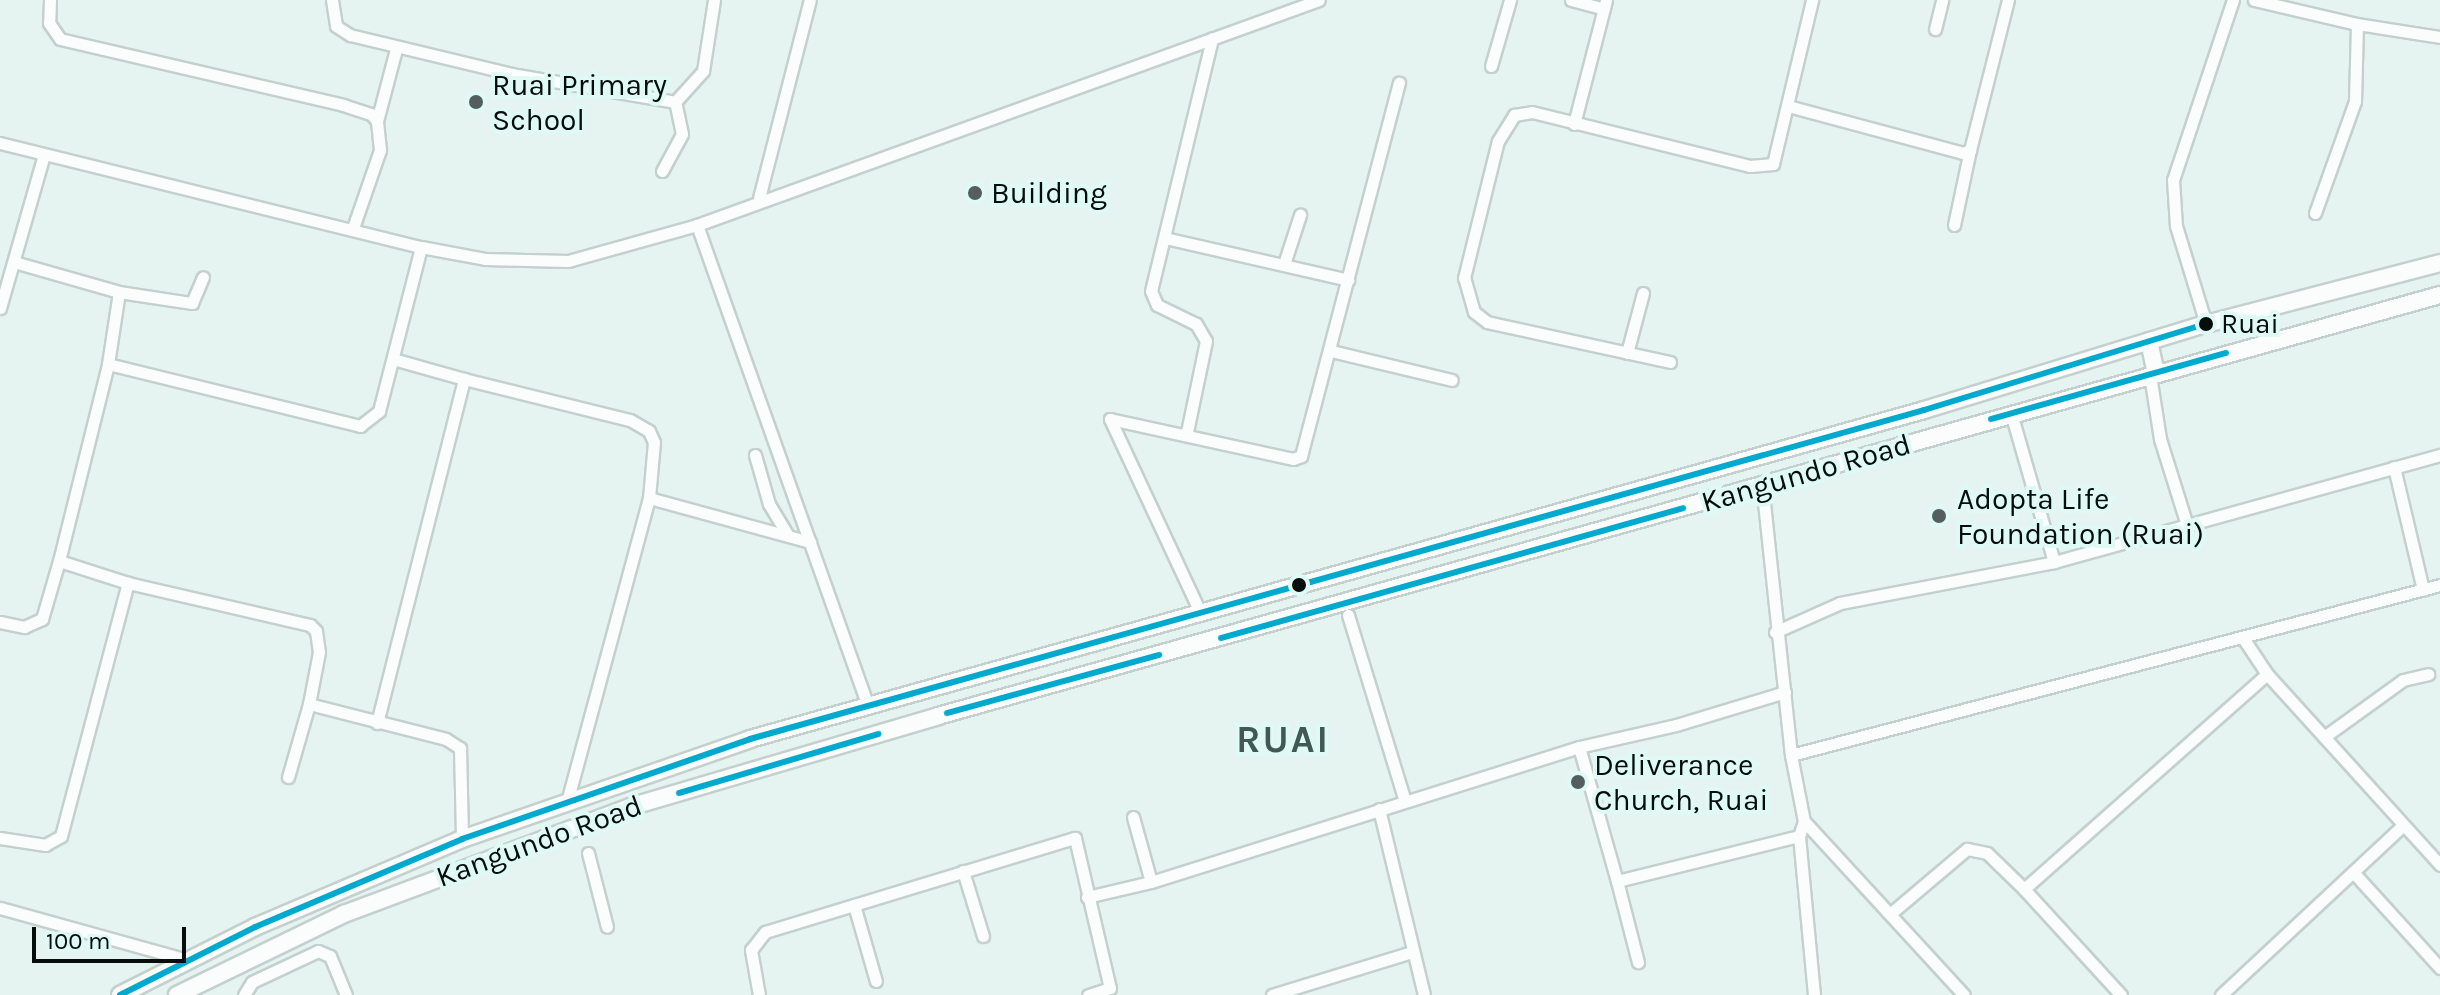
<!DOCTYPE html>
<style>
body{margin:0}
#map{position:relative;width:2440px;height:995px;overflow:hidden;background:#e5f4f0;font-family:Karla,sans-serif}
div>[style]{position:absolute}
.roads{filter:drop-shadow(2px 0 #c4d0cd) drop-shadow(-2px 0 #c4d0cd) drop-shadow(0 2px #c4d0cd) drop-shadow(0 -2px #c4d0cd)}
.minor>*{height:11px;margin:-5.5px;padding:0 5.5px;transform-origin:5.5px;border-radius:5.5px;background:#fbfdfd}
.highway>*{height:16px;margin:-8px;padding:0 8px;transform-origin:8px;border-radius:8px;background:#fbfdfd}
.bus-1>*{height:6px;margin:-3px;padding:0 3px;transform-origin:3px;border-radius:3px;background:#00a9ce}
.dots>*{width:22px;height:22px;translate:-50% -50%;box-sizing:border-box;border:4px solid #dffaf4;border-radius:50%}
span{translate:-50% -50%;white-space:nowrap;text-align:center;line-height:1.15;-webkit-text-stroke:8px #dffaf4;paint-order:stroke}
.bus-label{font-size:28px;color:#060e0c}
.left{translate:0 -50%;text-align:left}
.poi-label{font-size:30px;color:#060e0c}
.street-label{font-size:30px;color:#060e0c}
.district-label{font-size:38px;color:#415853;font-weight:700;letter-spacing:2px}
.scale{position:absolute;left:32px;top:927px;width:154px;height:36px;box-sizing:border-box;border:4px solid #060e0c;border-top:0;padding-left:10px;font-size:24px;line-height:28px;white-space:nowrap;color:#060e0c;-webkit-text-stroke:6px #dffaf4;paint-order:stroke}
</style>
<div id="map">
<div class="roads">
<div class="minor">
<div style="left:50px;top:0;width:23px;rotate:92deg"></div>
<div style="left:49px;top:23px;width:19px;rotate:55deg"></div>
<div style="left:60px;top:39px;width:291px;rotate:13.1deg"></div>
<div style="left:343px;top:105px;width:29px;rotate:18deg"></div>
<div style="left:371px;top:114px;width:9px;rotate:49deg"></div>
<div style="left:332px;top:0;width:26px;rotate:81deg"></div>
<div style="left:336px;top:26px;width:17px;rotate:33deg"></div>
<div style="left:350px;top:35px;width:167px;rotate:13.5deg"></div>
<div style="left:512px;top:74px;width:165px;rotate:9.7deg"></div>
<div style="left:1571px;top:0;width:34px;rotate:15deg"></div>
<div style="left:2254px;top:0;width:106px;rotate:13.1deg"></div>
<div style="left:1935px;top:29px;width:30px;rotate:-76deg"></div>
<div style="left:1491px;top:66px;width:69px;rotate:-73.9deg"></div>
<div style="left:1788px;top:106px;width:181px;rotate:15deg"></div>
<div style="left:1963px;top:153px;width:8px;rotate:-23deg"></div>
<div style="left:1970px;top:150px;width:155px;rotate:-75.8deg"></div>
<div style="left:1574px;top:124px;width:128px;rotate:-75.5deg"></div>
<div style="left:0;top:143px;width:434px;rotate:13.9deg"></div>
<div style="left:421px;top:247px;width:65px;rotate:10.6deg"></div>
<div style="left:485px;top:259px;width:83px;rotate:1.4deg"></div>
<div style="left:568px;top:261px;width:134px;rotate:-15.6deg"></div>
<div style="left:697px;top:225px;width:661px;rotate:-19.89deg"></div>
<div style="left:662px;top:171px;width:42px;rotate:-61.6deg"></div>
<div style="left:682px;top:134px;width:33px;rotate:-102deg"></div>
<div style="left:675px;top:102px;width:42px;rotate:-47.9deg"></div>
<div style="left:703px;top:71px;width:72px;rotate:-81.2deg"></div>
<div style="left:759px;top:198px;width:204px;rotate:-75.6deg"></div>
<div style="left:2315px;top:213px;width:119px;rotate:-70.3deg"></div>
<div style="left:2355px;top:101px;width:77px;rotate:-88.5deg"></div>
<div style="left:2357px;top:24px;width:84px;rotate:8.9deg"></div>
<div style="left:697px;top:225px;width:510px;rotate:70.43deg"></div>
<div style="left:1954px;top:225px;width:77px;rotate:-78deg"></div>
<div style="left:353px;top:228px;width:83px;rotate:-70.9deg"></div>
<div style="left:380px;top:150px;width:29px;rotate:-96deg"></div>
<div style="left:377px;top:121px;width:74px;rotate:-75.2deg"></div>
<div style="left:1165px;top:238px;width:188px;rotate:12.9deg"></div>
<div style="left:14px;top:262px;width:109px;rotate:15.9deg"></div>
<div style="left:119px;top:292px;width:73px;rotate:98.7deg"></div>
<div style="left:1284px;top:264px;width:52px;rotate:-71.9deg"></div>
<div style="left:119px;top:292px;width:74px;rotate:8.6deg"></div>
<div style="left:192px;top:303px;width:28px;rotate:-67deg"></div>
<div style="left:0;top:308px;width:159px;rotate:-74deg"></div>
<div style="left:2206px;top:324px;width:102px;rotate:-107deg"></div>
<div style="left:2176px;top:226px;width:46px;rotate:-93.7deg"></div>
<div style="left:2173px;top:180px;width:190px;rotate:-71.6deg"></div>
<div style="left:1331px;top:351px;width:124px;rotate:13.5deg"></div>
<div style="left:1627px;top:353px;width:62px;rotate:-75.1deg"></div>
<div style="left:393px;top:359px;width:74px;rotate:15.7deg"></div>
<div style="left:1670px;top:362px;width:187px;rotate:-167.7deg"></div>
<div style="left:1487px;top:322px;width:16px;rotate:-142deg"></div>
<div style="left:1474px;top:312px;width:35px;rotate:-106deg"></div>
<div style="left:1464px;top:278px;width:141px;rotate:-76.1deg"></div>
<div style="left:1498px;top:141px;width:31px;rotate:-58deg"></div>
<div style="left:1514px;top:115px;width:18px;rotate:-9deg"></div>
<div style="left:1532px;top:112px;width:225px;rotate:13.9deg"></div>
<div style="left:1750px;top:166px;width:23px;rotate:-5deg"></div>
<div style="left:1773px;top:164px;width:169px;rotate:-76.6deg"></div>
<div style="left:2150px;top:375px;width:65px;rotate:81.1deg"></div>
<div style="left:2160px;top:439px;width:90px;rotate:72.6deg"></div>
<div style="left:2011px;top:413px;width:155px;rotate:73.9deg"></div>
<div style="left:1187px;top:432px;width:93px;rotate:-78.2deg"></div>
<div style="left:1206px;top:341px;width:20px;rotate:-120deg"></div>
<div style="left:1196px;top:324px;width:43px;rotate:-154deg"></div>
<div style="left:1157px;top:305px;width:15px;rotate:-113deg"></div>
<div style="left:1151px;top:291px;width:260px;rotate:-76.4deg"></div>
<div style="left:755px;top:455px;width:51px;rotate:74.1deg"></div>
<div style="left:769px;top:504px;width:37px;rotate:59deg"></div>
<div style="left:2394px;top:467px;width:126px;rotate:76.7deg"></div>
<div style="left:1762px;top:484px;width:273px;rotate:83.9deg"></div>
<div style="left:1791px;top:755px;width:67px;rotate:78.9deg"></div>
<div style="left:1804px;top:821px;width:16px;rotate:108deg"></div>
<div style="left:1799px;top:836px;width:160px;rotate:84.6deg"></div>
<div style="left:649px;top:498px;width:167px;rotate:15.3deg"></div>
<div style="left:128px;top:583px;width:72px;rotate:-162.3deg"></div>
<div style="left:59px;top:561px;width:203px;rotate:-76deg"></div>
<div style="left:108px;top:364px;width:260px;rotate:13.8deg"></div>
<div style="left:360px;top:426px;width:24px;rotate:-38deg"></div>
<div style="left:379px;top:411px;width:169px;rotate:-75.6deg"></div>
<div style="left:1200px;top:612px;width:213px;rotate:-115deg"></div>
<div style="left:1110px;top:419px;width:187px;rotate:12.3deg"></div>
<div style="left:1293px;top:459px;width:9px;rotate:-21deg"></div>
<div style="left:1301px;top:456px;width:386px;rotate:-75.3deg"></div>
<div style="left:1348px;top:615px;width:195px;rotate:73deg"></div>
<div style="left:0;top:622px;width:25px;rotate:12deg"></div>
<div style="left:24px;top:627px;width:20px;rotate:-24deg"></div>
<div style="left:42px;top:619px;width:60px;rotate:-73.7deg"></div>
<div style="left:1775px;top:632px;width:71px;rotate:-24deg"></div>
<div style="left:1840px;top:603px;width:218px;rotate:-10.8deg"></div>
<div style="left:2054px;top:562px;width:401px;rotate:-15.5deg"></div>
<div style="left:2243px;top:638px;width:43px;rotate:56.3deg"></div>
<div style="left:2267px;top:674px;width:258px;rotate:47.8deg"></div>
<div style="left:309px;top:704px;width:141px;rotate:14.3deg"></div>
<div style="left:446px;top:739px;width:17px;rotate:33deg"></div>
<div style="left:460px;top:748px;width:91px;rotate:88.7deg"></div>
<div style="left:377px;top:723px;width:355px;rotate:-75.8deg"></div>
<div style="left:464px;top:379px;width:171px;rotate:13.9deg"></div>
<div style="left:630px;top:420px;width:22px;rotate:30deg"></div>
<div style="left:649px;top:431px;width:12px;rotate:66deg"></div>
<div style="left:654px;top:442px;width:56px;rotate:95.1deg"></div>
<div style="left:649px;top:498px;width:312px;rotate:105.1deg"></div>
<div style="left:2324px;top:737px;width:97px;rotate:-35.8deg"></div>
<div style="left:2403px;top:680px;width:26px;rotate:-13deg"></div>
<div style="left:1579px;top:747px;width:99px;rotate:-12.8deg"></div>
<div style="left:1676px;top:725px;width:114px;rotate:-16.8deg"></div>
<div style="left:1791px;top:755px;width:671px;rotate:-14.68deg"></div>
<div style="left:1379px;top:809px;width:191px;rotate:76.4deg"></div>
<div style="left:1133px;top:817px;width:67px;rotate:74.5deg"></div>
<div style="left:1804px;top:821px;width:236px;rotate:47.4deg"></div>
<div style="left:0;top:838px;width:46px;rotate:8.8deg"></div>
<div style="left:45px;top:845px;width:18px;rotate:-29deg"></div>
<div style="left:61px;top:836px;width:262px;rotate:-75.2deg"></div>
<div style="left:128px;top:583px;width:187px;rotate:13deg"></div>
<div style="left:310px;top:625px;width:8px;rotate:45deg"></div>
<div style="left:316px;top:631px;width:21px;rotate:82deg"></div>
<div style="left:319px;top:652px;width:53px;rotate:100.9deg"></div>
<div style="left:309px;top:704px;width:76px;rotate:106deg"></div>
<div style="left:588px;top:853px;width:76px;rotate:75.6deg"></div>
<div style="left:963px;top:871px;width:68px;rotate:72.9deg"></div>
<div style="left:2353px;top:872px;width:130px;rotate:47.8deg"></div>
<div style="left:1617px;top:881px;width:84px;rotate:75.5deg"></div>
<div style="left:1087px;top:897px;width:66px;rotate:-13.2deg"></div>
<div style="left:1151px;top:882px;width:449px;rotate:-17.5deg"></div>
<div style="left:1579px;top:747px;width:139px;rotate:74.2deg"></div>
<div style="left:1617px;top:881px;width:187px;rotate:-13.9deg"></div>
<div style="left:854px;top:905px;width:79px;rotate:73.9deg"></div>
<div style="left:0;top:908px;width:195px;rotate:15.5deg"></div>
<div style="left:1890px;top:914px;width:101px;rotate:-40.2deg"></div>
<div style="left:1967px;top:849px;width:20px;rotate:11deg"></div>
<div style="left:1987px;top:853px;width:52px;rotate:44.2deg"></div>
<div style="left:244px;top:995px;width:15px;rotate:-58deg"></div>
<div style="left:252px;top:982px;width:73px;rotate:-25.2deg"></div>
<div style="left:318px;top:951px;width:13px;rotate:23deg"></div>
<div style="left:330px;top:956px;width:42px;rotate:67.7deg"></div>
<div style="left:759px;top:995px;width:46px;rotate:-100.1deg"></div>
<div style="left:751px;top:950px;width:23px;rotate:-52deg"></div>
<div style="left:765px;top:932px;width:324px;rotate:-16.9deg"></div>
<div style="left:1075px;top:838px;width:154px;rotate:76.9deg"></div>
<div style="left:1110px;top:988px;width:23px;rotate:162deg"></div>
<div style="left:1272px;top:995px;width:146px;rotate:-17.1deg"></div>
<div style="left:2121px;top:995px;width:144px;rotate:-132.5deg"></div>
<div style="left:2024px;top:889px;width:324px;rotate:-41.5deg"></div>
<div style="left:2221px;top:995px;width:248px;rotate:-43deg"></div>
</div>
<div class="highway">
<div style="left:2149px;top:341px;width:33px;rotate:78deg"></div>
<div style="left:120px;top:995px;width:151px;rotate:-26.7deg"></div>
<div style="left:255px;top:927px;width:225px;rotate:-23deg"></div>
<div style="left:462px;top:839px;width:305px;rotate:-19.1deg"></div>
<div style="left:750px;top:739px;width:1219px;rotate:-15.65deg"></div>
<div style="left:1924px;top:410px;width:295px;rotate:-17deg"></div>
<div style="left:2206px;top:324px;width:242px;rotate:-14.6deg"></div>
<div style="left:177px;top:995px;width:186px;rotate:-25.9deg"></div>
<div style="left:344px;top:914px;width:309px;rotate:-20.5deg"></div>
<div style="left:633px;top:806px;width:318px;rotate:-16.4deg"></div>
<div style="left:938px;top:716px;width:1560px;rotate:-15.66deg"></div>
</div>
</div>
<div class="bus-1">
<div style="left:1991px;top:419px;width:244px;rotate:-15.7deg"></div>
<div style="left:1221px;top:638px;width:480px;rotate:-15.7deg"></div>
<div style="left:947px;top:713px;width:220px;rotate:-15.3deg"></div>
<div style="left:679px;top:793px;width:208px;rotate:-16.5deg"></div>
<div style="left:120px;top:995px;width:151px;rotate:-26.7deg"></div>
<div style="left:255px;top:927px;width:225px;rotate:-23deg"></div>
<div style="left:462px;top:839px;width:305px;rotate:-19.1deg"></div>
<div style="left:750px;top:739px;width:1219px;rotate:-15.65deg"></div>
<div style="left:1924px;top:410px;width:295px;rotate:-17deg"></div>
</div>
<div class="dots">
<div style="left:476px;top:102px;background:#545e5c"></div>
<div style="left:975px;top:193px;background:#545e5c"></div>
<div style="left:2206px;top:324px;background:#060e0c"></div>
<div style="left:1939px;top:516px;background:#545e5c"></div>
<div style="left:1299px;top:585px;background:#060e0c"></div>
<div style="left:1578px;top:782px;background:#545e5c"></div>
</div>
<div class="bus-label">
<span class="left" style="left:2221px;top:324px">Ruai</span>
</div>
<div class="poi-label">
<span class="left" style="left:492px;top:102px">Ruai Primary<br>School</span>
<span class="left" style="left:991px;top:193px">Building</span>
<span class="left" style="left:1957px;top:516px">Adopta Life<br>Foundation (Ruai)</span>
<span class="left" style="left:1594px;top:782px">Deliverance<br>Church, Ruai</span>
</div>
<div class="street-label">
<span style="left:1806px;top:473px;rotate:-16deg">Kangundo Road</span>
<span style="left:539px;top:841px;rotate:-20deg">Kangundo Road</span>
</div>
<div class="district-label">
<span style="left:1283px;top:740px">RUAI</span>
</div>
<div class="scale">100 m</div>
</div>
